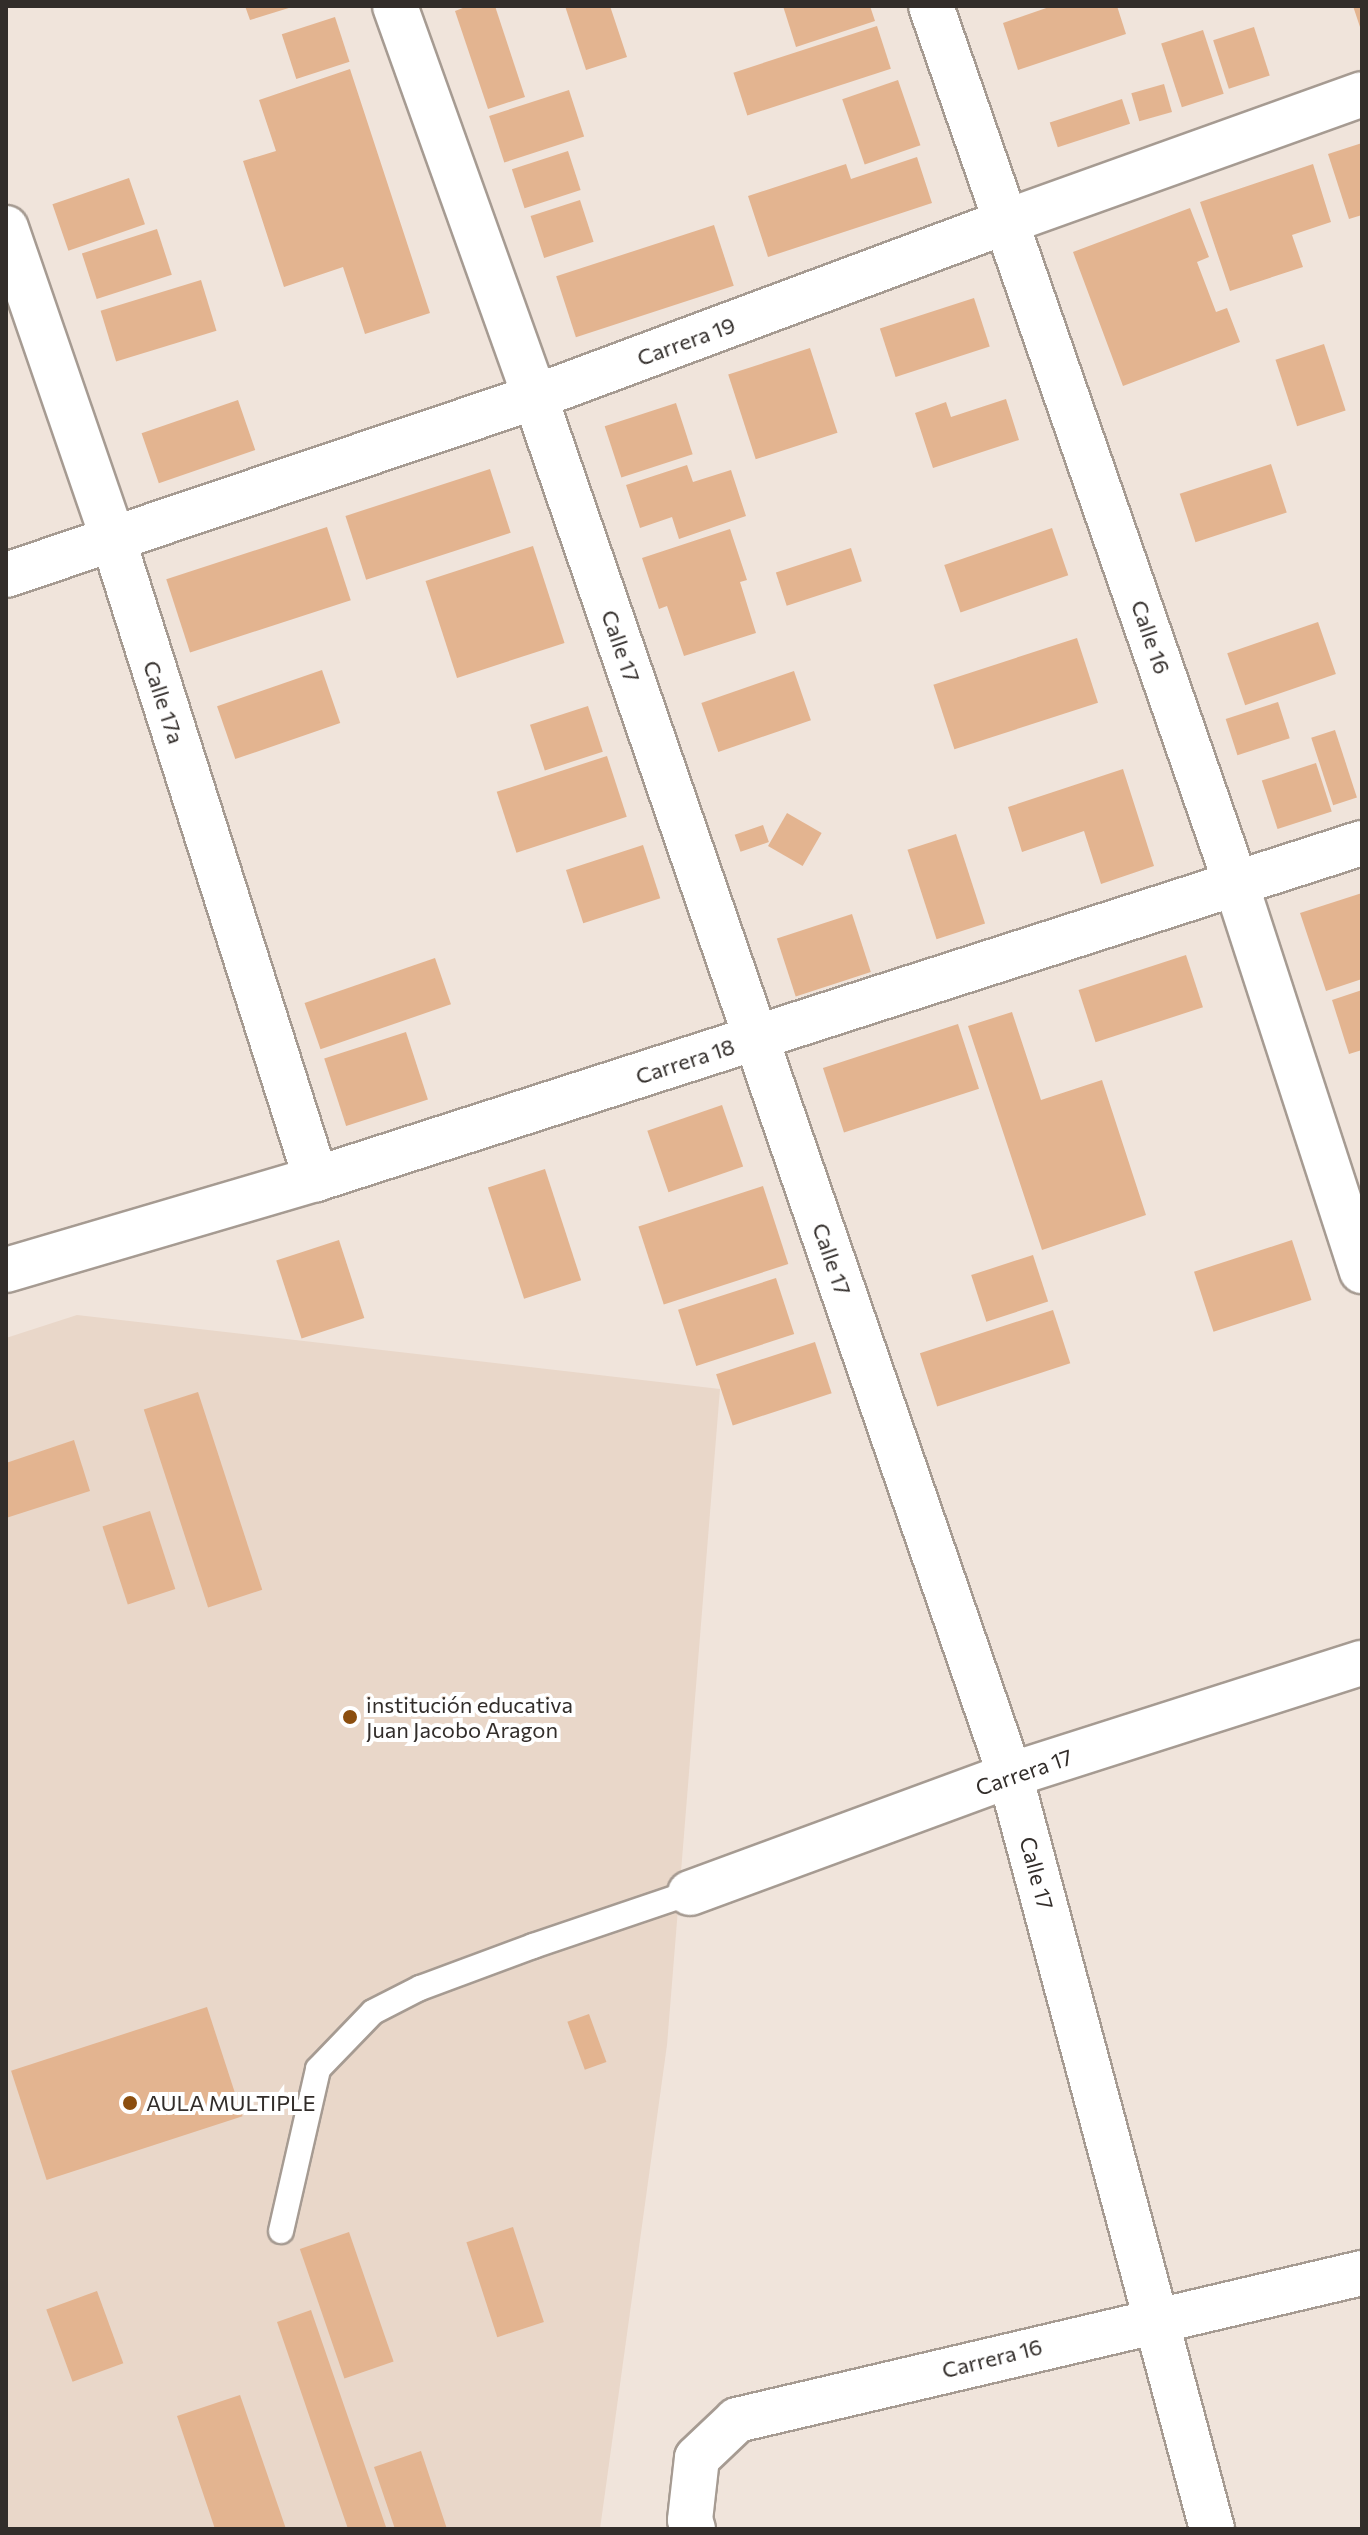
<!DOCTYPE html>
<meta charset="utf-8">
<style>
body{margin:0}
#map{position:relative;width:1368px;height:2535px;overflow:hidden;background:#f0e4db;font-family:Commissioner,sans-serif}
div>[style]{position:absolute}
.built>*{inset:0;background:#e9d7c9}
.building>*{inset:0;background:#e3b490;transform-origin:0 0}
.roads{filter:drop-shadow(2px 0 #a69b92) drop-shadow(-2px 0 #a69b92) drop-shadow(0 2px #a69b92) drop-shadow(0 -2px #a69b92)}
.lane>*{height:24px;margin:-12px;padding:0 12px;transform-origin:12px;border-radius:12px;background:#fff}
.street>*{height:44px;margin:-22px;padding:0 22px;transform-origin:22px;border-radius:22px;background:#fff}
.dots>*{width:22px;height:22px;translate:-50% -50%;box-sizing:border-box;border:4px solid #fff;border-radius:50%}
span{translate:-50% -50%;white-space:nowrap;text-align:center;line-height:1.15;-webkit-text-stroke:8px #fff;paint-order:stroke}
.street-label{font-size:22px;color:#322d2a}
.poi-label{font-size:22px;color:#322d2a}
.left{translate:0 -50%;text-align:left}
.frame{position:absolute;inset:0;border:8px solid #322d2a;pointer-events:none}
</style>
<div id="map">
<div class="built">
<div style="clip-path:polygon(77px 1315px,720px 1389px,667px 2045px,600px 2529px,6px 2529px,6px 1338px)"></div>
</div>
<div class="building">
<div style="clip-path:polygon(245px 6px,292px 6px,292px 7px,250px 20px)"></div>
<div style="clip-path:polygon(468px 6px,495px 6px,525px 97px,488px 109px,455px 11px)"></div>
<div style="clip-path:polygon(565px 6px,610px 6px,627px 57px,586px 70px)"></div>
<div style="clip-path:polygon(783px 6px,870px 6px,875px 21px,796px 47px)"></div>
<div style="clip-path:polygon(1052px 6px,1117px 6px,1126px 34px,1018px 70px,1003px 23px)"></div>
<div style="clip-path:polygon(1353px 6px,1362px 6px,1362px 30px,1361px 30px)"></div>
<div style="left:335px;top:17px;width:47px;height:56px;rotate:72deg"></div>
<div style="left:877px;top:26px;width:45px;height:151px;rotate:72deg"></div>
<div style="left:1254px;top:27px;width:51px;height:43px;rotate:72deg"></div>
<div style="left:1203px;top:30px;width:67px;height:44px;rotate:72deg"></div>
<div style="clip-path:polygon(350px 69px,430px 313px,365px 334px,343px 267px,284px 287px,243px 161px,276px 151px,259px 100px)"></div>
<div style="left:898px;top:80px;width:69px;height:59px;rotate:71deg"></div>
<div style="left:1164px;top:84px;width:29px;height:34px;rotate:74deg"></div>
<div style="left:569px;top:90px;width:49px;height:84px;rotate:72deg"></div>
<div style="left:1122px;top:99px;width:26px;height:76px;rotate:72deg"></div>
<div style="clip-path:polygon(1362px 143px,1362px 215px,1349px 219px,1328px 154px)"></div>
<div style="left:568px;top:151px;width:41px;height:59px;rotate:72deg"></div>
<div style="clip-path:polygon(917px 157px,932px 203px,768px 257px,748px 196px,846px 164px,851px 179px)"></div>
<div style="clip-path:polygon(1313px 164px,1331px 222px,1292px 235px,1303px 267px,1230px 291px,1200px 202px)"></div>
<div style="left:129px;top:178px;width:49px;height:81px;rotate:71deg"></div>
<div style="left:580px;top:200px;width:44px;height:52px;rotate:72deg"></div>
<div style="clip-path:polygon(1190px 208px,1209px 257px,1197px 262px,1216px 312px,1227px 308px,1240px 342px,1123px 386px,1073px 252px)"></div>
<div style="left:714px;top:225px;width:64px;height:166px;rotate:72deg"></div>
<div style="left:157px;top:229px;width:48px;height:79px;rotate:72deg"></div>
<div style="left:201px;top:280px;width:53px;height:105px;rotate:73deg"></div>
<div style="left:974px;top:298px;width:51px;height:99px;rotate:72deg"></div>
<div style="left:1324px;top:344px;width:70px;height:51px;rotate:72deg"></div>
<div style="left:810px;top:348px;width:89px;height:86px;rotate:72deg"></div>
<div style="clip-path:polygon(1006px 399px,1019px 440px,933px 468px,915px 413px,946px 402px,951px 417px)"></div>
<div style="left:238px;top:400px;width:53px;height:102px;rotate:71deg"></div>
<div style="left:676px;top:403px;width:54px;height:75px;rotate:72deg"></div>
<div style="left:1271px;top:464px;width:51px;height:96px;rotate:72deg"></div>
<div style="clip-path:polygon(687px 465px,693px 482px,731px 470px,746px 516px,679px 539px,672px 517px,640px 528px,626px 485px)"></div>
<div style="left:490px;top:469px;width:67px;height:152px;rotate:72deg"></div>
<div style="left:327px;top:527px;width:77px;height:169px;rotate:72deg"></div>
<div style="left:1052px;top:528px;width:50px;height:114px;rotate:71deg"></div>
<div style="clip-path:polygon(730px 529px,747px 580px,740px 582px,756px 633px,684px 656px,667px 606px,659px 609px,642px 558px)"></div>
<div style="left:533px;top:546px;width:102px;height:113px;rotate:72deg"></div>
<div style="left:851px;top:548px;width:35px;height:79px;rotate:72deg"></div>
<div style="left:1318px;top:622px;width:55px;height:96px;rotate:71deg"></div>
<div style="left:1077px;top:638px;width:68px;height:151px;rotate:72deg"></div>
<div style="left:322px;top:670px;width:56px;height:111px;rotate:71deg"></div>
<div style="left:794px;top:671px;width:52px;height:98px;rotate:71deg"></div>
<div style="left:1278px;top:702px;width:38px;height:55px;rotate:72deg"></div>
<div style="left:588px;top:706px;width:48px;height:61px;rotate:72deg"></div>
<div style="left:1335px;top:730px;width:71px;height:25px;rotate:72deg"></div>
<div style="left:607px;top:756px;width:64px;height:116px;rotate:72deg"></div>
<div style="left:1316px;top:763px;width:51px;height:57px;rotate:72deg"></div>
<div style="clip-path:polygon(1123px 769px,1154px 866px,1101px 884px,1084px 831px,1022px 852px,1008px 807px)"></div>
<div style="left:787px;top:813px;width:40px;height:38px;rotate:30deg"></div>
<div style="left:763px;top:825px;width:18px;height:30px;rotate:71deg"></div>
<div style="left:956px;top:834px;width:94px;height:51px;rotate:72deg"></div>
<div style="left:643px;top:845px;width:56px;height:81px;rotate:72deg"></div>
<div style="clip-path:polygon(1362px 893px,1362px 979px,1326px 991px,1300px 913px)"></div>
<div style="left:852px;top:914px;width:61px;height:79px;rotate:72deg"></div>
<div style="left:1186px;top:955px;width:55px;height:113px;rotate:72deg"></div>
<div style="left:435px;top:958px;width:49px;height:138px;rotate:71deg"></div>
<div style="clip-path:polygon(1362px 990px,1362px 1050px,1349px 1054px,1332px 1000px)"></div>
<div style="clip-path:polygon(1012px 1012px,1041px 1100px,1102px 1080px,1146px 1215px,1042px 1250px,968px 1026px)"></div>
<div style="left:958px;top:1024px;width:68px;height:142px;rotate:72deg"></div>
<div style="left:406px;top:1032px;width:71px;height:86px;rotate:72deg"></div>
<div style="left:722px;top:1105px;width:65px;height:79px;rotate:71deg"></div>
<div style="left:545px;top:1169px;width:117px;height:60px;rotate:72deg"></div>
<div style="left:763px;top:1186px;width:82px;height:131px;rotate:72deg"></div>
<div style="left:339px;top:1240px;width:82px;height:66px;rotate:72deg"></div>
<div style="left:1292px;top:1240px;width:63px;height:103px;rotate:72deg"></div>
<div style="left:1033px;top:1255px;width:49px;height:65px;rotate:72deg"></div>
<div style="left:776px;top:1278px;width:59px;height:103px;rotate:72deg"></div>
<div style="left:1053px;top:1310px;width:56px;height:140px;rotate:72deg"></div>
<div style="left:815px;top:1342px;width:54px;height:104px;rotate:72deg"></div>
<div style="left:198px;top:1392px;width:208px;height:57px;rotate:72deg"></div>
<div style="clip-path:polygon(74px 1440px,90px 1491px,6px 1518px,6px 1463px)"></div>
<div style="left:150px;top:1511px;width:82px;height:50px;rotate:72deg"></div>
<div style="left:207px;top:2007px;width:115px;height:206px;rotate:72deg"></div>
<div style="left:589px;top:2014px;width:51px;height:23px;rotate:70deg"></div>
<div style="left:513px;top:2227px;width:100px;height:49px;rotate:72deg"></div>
<div style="left:349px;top:2232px;width:137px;height:52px;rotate:71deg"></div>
<div style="left:97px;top:2291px;width:77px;height:54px;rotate:70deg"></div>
<div style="clip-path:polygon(311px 2310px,386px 2527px,382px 2529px,348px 2529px,277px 2322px)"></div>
<div style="clip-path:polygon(240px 2395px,286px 2529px,215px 2529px,177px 2416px)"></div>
<div style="clip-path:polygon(421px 2451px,447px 2529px,395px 2529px,374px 2467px)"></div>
</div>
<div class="roads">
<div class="lane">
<div style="left:281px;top:2231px;width:166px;rotate:-77.1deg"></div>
<div style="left:318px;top:2069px;width:79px;rotate:-46deg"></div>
<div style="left:373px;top:2012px;width:53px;rotate:-27.1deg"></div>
<div style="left:420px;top:1988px;width:121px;rotate:-20.4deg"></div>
<div style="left:533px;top:1946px;width:166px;rotate:-18.7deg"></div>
</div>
<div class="street">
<div style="left:395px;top:6px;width:415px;rotate:70.3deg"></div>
<div style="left:535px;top:397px;width:1458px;rotate:70.98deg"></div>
<div style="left:1010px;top:1775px;width:781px;rotate:75deg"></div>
<div style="left:931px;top:6px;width:929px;rotate:70.84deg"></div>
<div style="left:1236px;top:884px;width:407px;rotate:72deg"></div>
<div style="left:6px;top:228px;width:326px;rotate:71deg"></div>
<div style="left:112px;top:536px;width:675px;rotate:72.4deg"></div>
<div style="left:6px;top:575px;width:558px;rotate:-18.6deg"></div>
<div style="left:535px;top:397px;width:505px;rotate:-20.41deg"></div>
<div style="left:1008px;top:221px;width:376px;rotate:-19.7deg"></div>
<div style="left:6px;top:1270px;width:323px;rotate:-16.4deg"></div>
<div style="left:316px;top:1179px;width:1099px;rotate:-17.81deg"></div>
<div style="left:690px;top:1893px;width:341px;rotate:-20.2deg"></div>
<div style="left:1010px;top:1775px;width:369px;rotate:-17.7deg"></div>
<div style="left:693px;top:2529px;width:9px;rotate:-108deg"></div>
<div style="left:690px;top:2520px;width:62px;rotate:-83.6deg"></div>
<div style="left:697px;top:2458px;width:55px;rotate:-43.5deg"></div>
<div style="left:737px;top:2420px;width:642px;rotate:-13.24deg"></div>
</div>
</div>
<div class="dots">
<div style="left:350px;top:1717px;background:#8b4e0f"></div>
<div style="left:130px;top:2103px;background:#8b4e0f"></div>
</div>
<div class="street-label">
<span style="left:686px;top:341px;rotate:-20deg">Carrera 19</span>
<span style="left:1151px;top:637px;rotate:71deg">Calle 16</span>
<span style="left:621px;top:646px;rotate:71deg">Calle 17</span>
<span style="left:164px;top:702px;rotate:72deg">Calle 17a</span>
<span style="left:685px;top:1061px;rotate:-18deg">Carrera 18</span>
<span style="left:832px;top:1259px;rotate:71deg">Calle 17</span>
<span style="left:1024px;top:1772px;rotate:-19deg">Carrera 17</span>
<span style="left:1037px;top:1873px;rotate:75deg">Calle 17</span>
<span style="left:992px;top:2358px;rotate:-14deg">Carrera 16</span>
</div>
<div class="poi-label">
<span class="left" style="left:366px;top:1717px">institución educativa<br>Juan Jacobo Aragon</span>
<span class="left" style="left:146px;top:2103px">AULA MULTIPLE</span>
</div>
<div class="frame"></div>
</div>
